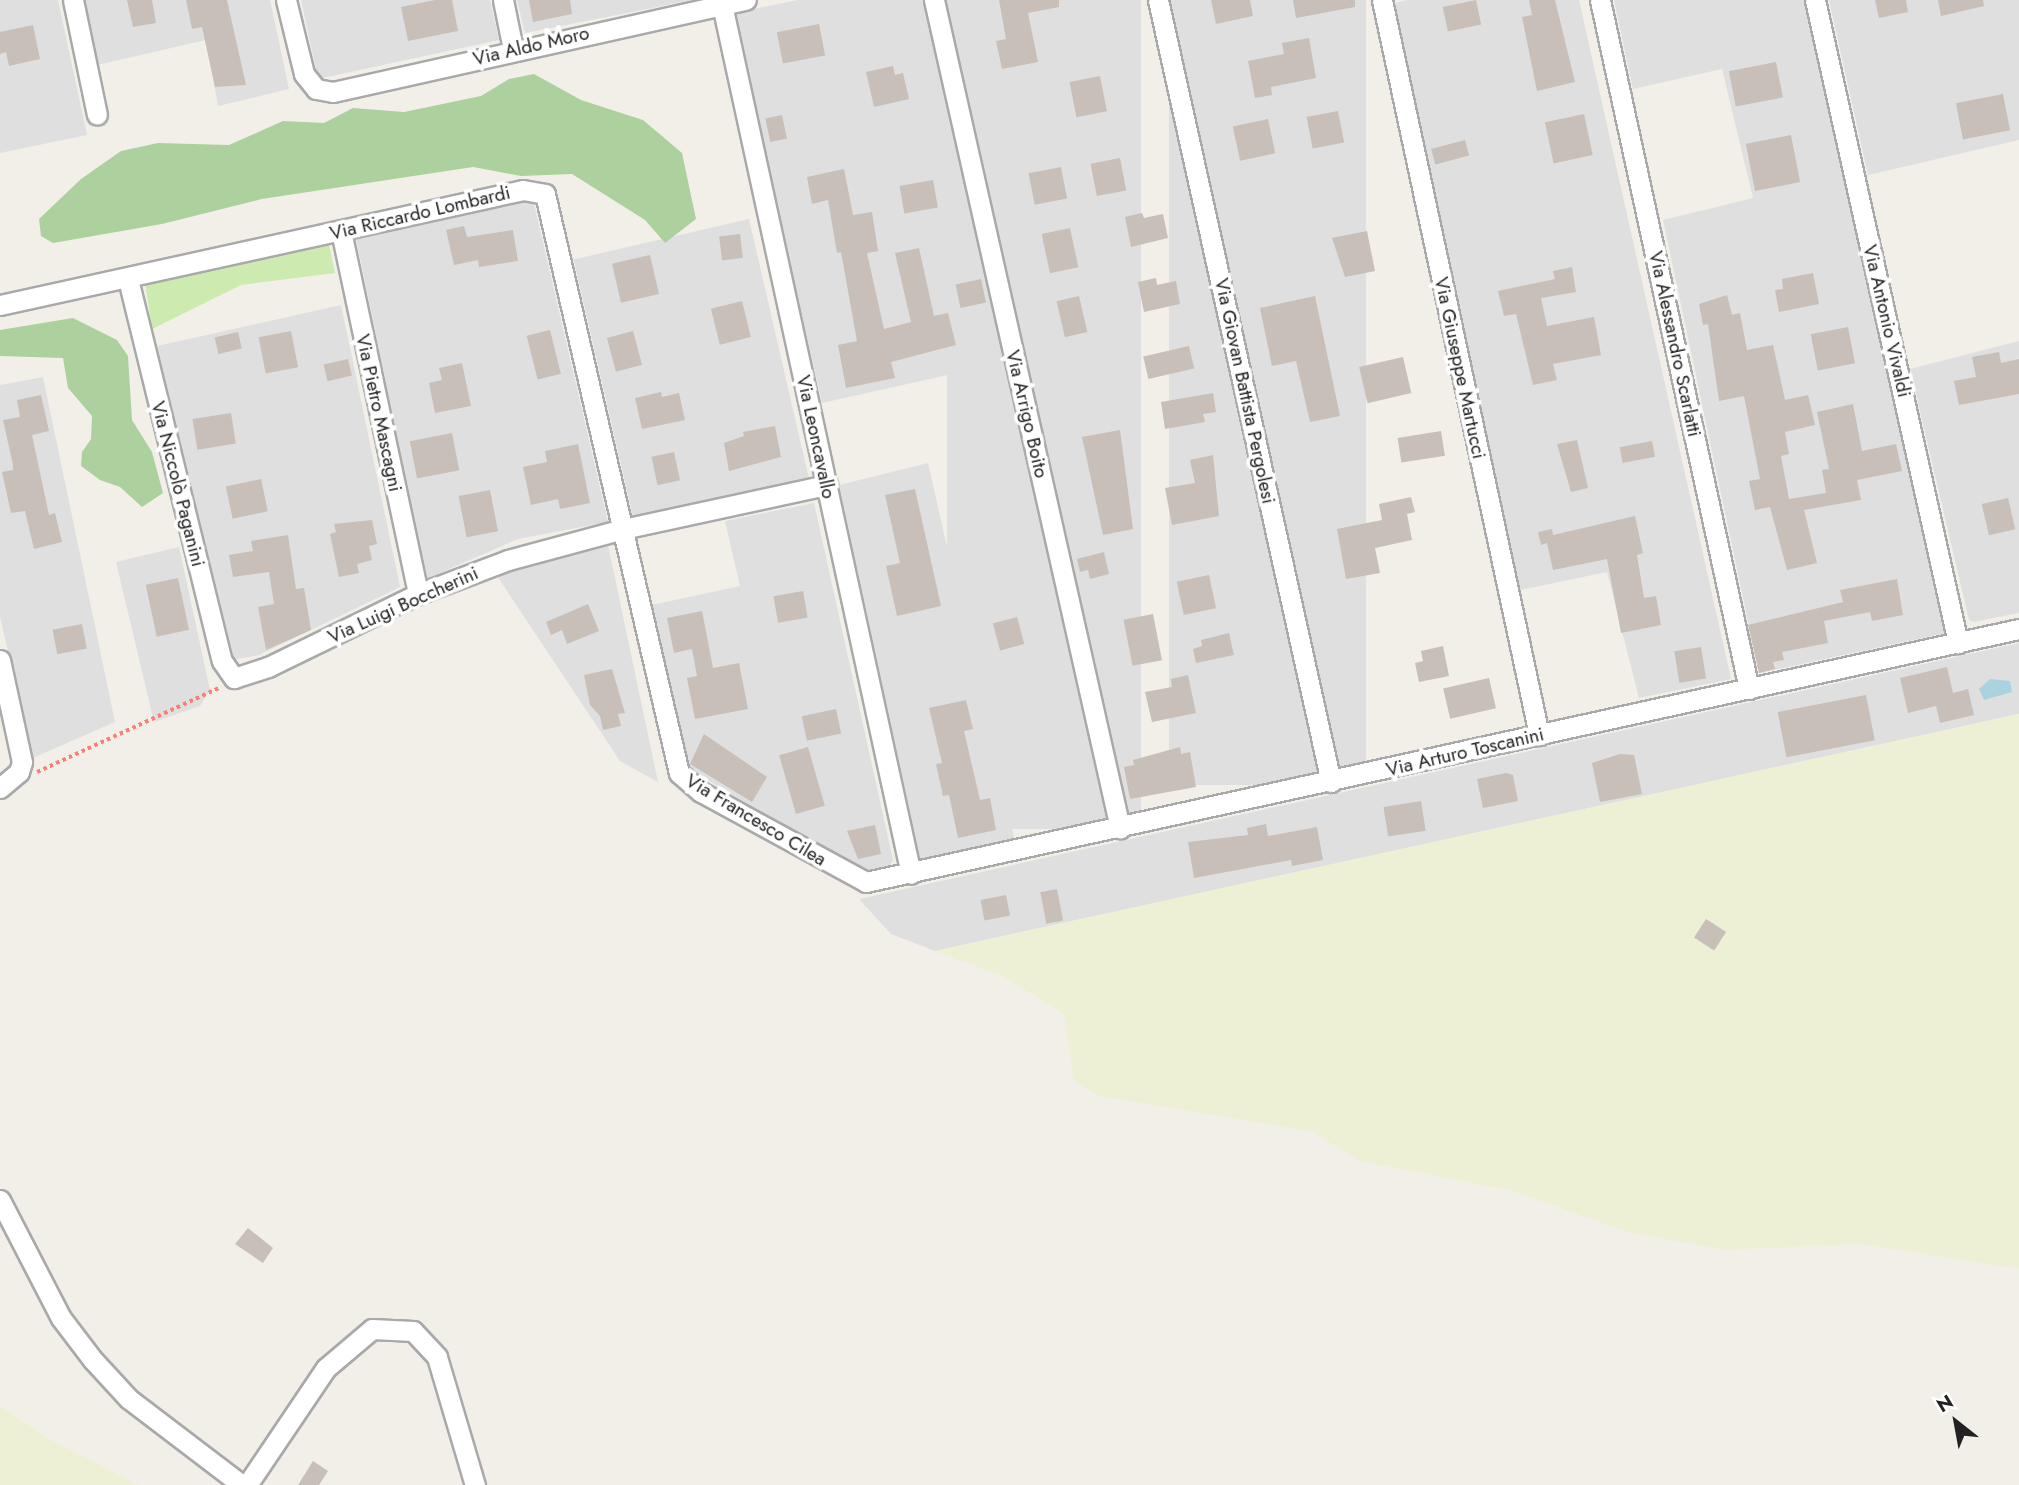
<!DOCTYPE html>
<meta charset="utf-8">
<style>
body{margin:0}
#map{position:relative;width:2019px;height:1485px;overflow:hidden;background:#f2efe9;font-family:Jost,sans-serif}
div>[style]{position:absolute}
.residential>*{inset:0;background:#e0dfdf;transform-origin:0 0}
.farmland>*{inset:0;background:#eef0d5}
.grass>*{inset:0;background:#cdebb0}
.forest>*{inset:0;background:#add19e}
.water>*{inset:0;background:#aad3df}
.building>*{inset:0;background:#c7bfb8;transform-origin:0 0}
.path>*{height:3.5px;margin-top:-1.75px;transform-origin:0;background:repeating-linear-gradient(90deg,#fa8072 0 3.5px,transparent 0 7px)}
.roads{filter:drop-shadow(2px 0 #a9a9a9) drop-shadow(-2px 0 #a9a9a9) drop-shadow(0 2px #a9a9a9) drop-shadow(0 -2px #a9a9a9)}
.minor>*{height:19px;margin:-9.5px;padding:0 9.5px;transform-origin:9.5px;border-radius:9.5px;background:#fff}
span{translate:-50% -50%;white-space:nowrap;text-align:center;line-height:1.15;-webkit-text-stroke:7px #fff;paint-order:stroke}
.street-label{font-size:19px;color:#222}
.north{position:absolute;left:1921px;top:1387px;width:70px;height:70px;-webkit-text-stroke:5px #fff;paint-order:stroke;rotate:329deg;font-size:19px;font-weight:700;line-height:28px;text-align:center;color:#222}
.north::after{content:'';display:block;margin:auto;width:24px;height:32px;background:#222;clip-path:polygon(50% 0,100% 100%,50% 72%,0 100%)}
</style>
<div id="map">
<div class="residential">
<div style="clip-path:polygon(0 0,58px 0,87px 135px,0 153px)"></div>
<div style="clip-path:polygon(83px 0,270px 0,289px 89px,218px 106px,206px 40px,97px 65px)"></div>
<div style="clip-path:polygon(301px 0,490px 0,499px 40px,318px 79px)"></div>
<div style="clip-path:polygon(517px 0,693px 0,525px 33px)"></div>
<div style="clip-path:polygon(798px 0,925px 0,1006px 362px,822px 403px,733px 13px)"></div>
<div style="left:947px;top:0;width:194px;height:829px"></div>
<div style="left:1169px;top:0;width:197px;height:785px"></div>
<div style="clip-path:polygon(1408px 0,1579px 0,1731px 679px,1639px 698px,1607px 572px,1520px 590px,1391px 4px)"></div>
<div style="clip-path:polygon(1614px 0,1806px 0,1946px 633px,1759px 673px,1663px 220px,1753px 198px,1722px 69px,1633px 89px)"></div>
<div style="clip-path:polygon(1829px 0,2019px 0,2019px 140px,1868px 175px)"></div>
<div style="clip-path:polygon(533px 199px,608px 522px,518px 539px,426px 579px,356px 238px)"></div>
<div style="left:749px;top:219px;width:266px;height:180px;rotate:77deg"></div>
<div style="clip-path:polygon(341px 305px,400px 587px,259px 655px,232px 660px,157px 346px)"></div>
<div style="clip-path:polygon(2019px 341px,2019px 613px,1974px 622px,1969px 620px,1910px 369px)"></div>
<div style="clip-path:polygon(43px 377px,115px 722px,33px 758px,0 617px,0 385px)"></div>
<div style="clip-path:polygon(928px 463px,960px 604px,1052px 587px,1083px 714px,990px 733px,1015px 841px,920px 859px,839px 485px)"></div>
<div style="clip-path:polygon(814px 503px,893px 860px,890px 865px,872px 871px,845px 866px,682px 764px,652px 605px,740px 586px,725px 521px)"></div>
<div style="clip-path:polygon(608px 545px,658px 782px,620px 761px,499px 579px,499px 572px)"></div>
<div style="clip-path:polygon(179px 547px,210px 690px,200px 706px,154px 722px,116px 562px)"></div>
<div style="clip-path:polygon(2019px 643px,2019px 714px,935px 951px,891px 934px,859px 899px)"></div>
</div>
<div class="farmland">
<div style="clip-path:polygon(2019px 714px,2019px 1269px,1859px 1244px,1725px 1250px,1630px 1233px,1512px 1191px,1359px 1161px,1313px 1132px,1099px 1096px,1074px 1081px,1064px 1014px,1004px 977px,935px 951px)"></div>
<div style="clip-path:polygon(0 1406px,49px 1439px,139px 1485px,0 1485px)"></div>
</div>
<div class="grass">
<div style="clip-path:polygon(329px 244px,335px 273px,241px 285px,152px 329px,145px 282px)"></div>
</div>
<div class="forest">
<div style="clip-path:polygon(534px 74px,581px 100px,643px 120px,682px 153px,696px 219px,665px 243px,645px 220px,572px 174px,521px 176px,473px 167px,262px 199px,162px 224px,53px 243px,41px 236px,39px 219px,81px 179px,121px 151px,158px 143px,229px 145px,283px 121px,324px 123px,353px 108px,404px 112px,481px 96px,509px 79px)"></div>
<div style="clip-path:polygon(73px 318px,117px 340px,128px 356px,132px 420px,152px 452px,163px 493px,142px 507px,120px 487px,100px 480px,81px 466px,82px 452px,91px 439px,92px 416px,68px 388px,63px 358px,0 356px,0 330px)"></div>
</div>
<div class="water">
<div style="clip-path:polygon(1990px 679px,2010px 681px,2012px 692px,1984px 700px,1979px 689px)"></div>
</div>
<div class="building">
<div style="clip-path:polygon(127px 0,152px 0,156px 23px,133px 27px)"></div>
<div style="clip-path:polygon(186px 0,227px 0,246px 85px,215px 87px,202px 27px,192px 29px)"></div>
<div style="clip-path:polygon(435px 0,452px 0,458px 31px,408px 41px,401px 7px)"></div>
<div style="clip-path:polygon(529px 0,570px 0,572px 14px,533px 22px)"></div>
<div style="clip-path:polygon(999px 0,1059px 0,1059px 7px,1028px 13px,1038px 62px,1002px 69px,996px 41px,1006px 39px)"></div>
<div style="clip-path:polygon(1211px 0,1250px 0,1253px 16px,1216px 24px)"></div>
<div style="clip-path:polygon(1293px 0,1355px 0,1355px 7px,1296px 18px)"></div>
<div style="left:1476px;top:0;width:25px;height:34px;rotate:78deg"></div>
<div style="clip-path:polygon(1529px 0,1555px 0,1575px 82px,1537px 91px,1522px 17px,1532px 15px)"></div>
<div style="clip-path:polygon(1875px 0,1906px 0,1908px 12px,1879px 18px)"></div>
<div style="clip-path:polygon(1938px 0,1983px 0,1984px 6px,1941px 16px)"></div>
<div style="left:819px;top:24px;width:32px;height:43px;rotate:79deg"></div>
<div style="clip-path:polygon(33px 25px,40px 59px,9px 66px,6px 52px,0 54px,0 32px)"></div>
<div style="clip-path:polygon(1309px 38px,1316px 78px,1271px 87px,1272px 95px,1255px 98px,1248px 61px,1284px 54px,1282px 43px)"></div>
<div style="left:1776px;top:62px;width:36px;height:48px;rotate:79deg"></div>
<div style="clip-path:polygon(893px 66px,895px 75px,903px 73px,909px 99px,874px 107px,866px 72px)"></div>
<div style="left:1100px;top:76px;width:36px;height:31px;rotate:79deg"></div>
<div style="left:2003px;top:94px;width:37px;height:48px;rotate:79deg"></div>
<div style="left:1338px;top:111px;width:32px;height:32px;rotate:79deg"></div>
<div style="left:1584px;top:114px;width:42px;height:40px;rotate:78deg"></div>
<div style="left:782px;top:115px;width:24px;height:17px;rotate:78deg"></div>
<div style="left:1268px;top:119px;width:35px;height:36px;rotate:78deg"></div>
<div style="left:1791px;top:135px;width:48px;height:46px;rotate:79deg"></div>
<div style="left:1465px;top:140px;width:16px;height:35px;rotate:75deg"></div>
<div style="left:1120px;top:158px;width:33px;height:30px;rotate:79deg"></div>
<div style="left:1061px;top:167px;width:32px;height:33px;rotate:79deg"></div>
<div style="clip-path:polygon(844px 169px,853px 215px,872px 212px,878px 251px,867px 253px,884px 329px,911px 322px,895px 253px,919px 248px,934px 316px,948px 313px,956px 345px,891px 362px,895px 378px,846px 388px,838px 345px,857px 341px,841px 252px,837px 253px,828px 200px,812px 204px,807px 177px)"></div>
<div style="left:933px;top:180px;width:28px;height:34px;rotate:80deg"></div>
<div style="clip-path:polygon(1142px 213px,1144px 218px,1163px 214px,1168px 238px,1131px 247px,1125px 217px)"></div>
<div style="clip-path:polygon(464px 226px,467px 237px,513px 230px,518px 261px,479px 267px,478px 260px,454px 265px,446px 230px)"></div>
<div style="left:1070px;top:228px;width:40px;height:29px;rotate:78deg"></div>
<div style="clip-path:polygon(1367px 231px,1375px 271px,1345px 277px,1332px 238px)"></div>
<div style="left:740px;top:234px;width:24px;height:21px;rotate:83deg"></div>
<div style="left:650px;top:255px;width:40px;height:39px;rotate:77deg"></div>
<div style="clip-path:polygon(1572px 267px,1576px 292px,1541px 298px,1547px 326px,1594px 317px,1601px 355px,1553px 364px,1557px 380px,1533px 385px,1516px 314px,1504px 316px,1498px 291px,1555px 279px,1553px 271px)"></div>
<div style="clip-path:polygon(1813px 273px,1819px 304px,1779px 312px,1775px 290px,1783px 289px,1782px 279px)"></div>
<div style="clip-path:polygon(1156px 278px,1157px 285px,1176px 281px,1180px 304px,1144px 312px,1138px 282px)"></div>
<div style="left:981px;top:279px;width:24px;height:26px;rotate:78deg"></div>
<div style="clip-path:polygon(1727px 295px,1732px 315px,1740px 313px,1747px 350px,1773px 345px,1785px 400px,1808px 395px,1815px 425px,1785px 432px,1789px 454px,1781px 456px,1789px 499px,1826px 493px,1822px 470px,1829px 469px,1817px 412px,1853px 404px,1862px 451px,1896px 444px,1902px 471px,1857px 480px,1861px 500px,1804px 510px,1817px 563px,1787px 570px,1770px 507px,1755px 510px,1749px 481px,1760px 479px,1744px 396px,1719px 401px,1708px 324px,1703px 325px,1699px 304px)"></div>
<div style="left:1079px;top:296px;width:37px;height:23px;rotate:77deg"></div>
<div style="clip-path:polygon(1315px 296px,1340px 416px,1310px 422px,1296px 361px,1272px 366px,1260px 308px)"></div>
<div style="left:742px;top:301px;width:37px;height:32px;rotate:76deg"></div>
<div style="left:1848px;top:327px;width:37px;height:38px;rotate:79deg"></div>
<div style="left:550px;top:330px;width:45px;height:24px;rotate:76deg"></div>
<div style="left:291px;top:331px;width:37px;height:33px;rotate:79deg"></div>
<div style="left:633px;top:331px;width:35px;height:27px;rotate:75deg"></div>
<div style="left:238px;top:332px;width:17px;height:24px;rotate:77deg"></div>
<div style="left:1189px;top:346px;width:23px;height:47px;rotate:77deg"></div>
<div style="clip-path:polygon(1999px 352px,2001px 363px,2019px 359px,2019px 394px,1959px 405px,1954px 381px,1976px 377px,1972px 357px)"></div>
<div style="left:1403px;top:357px;width:37px;height:45px;rotate:77deg"></div>
<div style="left:348px;top:359px;width:17px;height:25px;rotate:77deg"></div>
<div style="clip-path:polygon(462px 363px,471px 406px,435px 413px,429px 383px,442px 380px,439px 368px)"></div>
<div style="clip-path:polygon(661px 392px,662px 397px,679px 393px,685px 420px,642px 429px,635px 398px)"></div>
<div style="clip-path:polygon(1213px 393px,1216px 412px,1203px 414px,1205px 422px,1165px 429px,1161px 402px)"></div>
<div style="clip-path:polygon(41px 395px,49px 431px,32px 435px,49px 515px,55px 513px,62px 542px,34px 549px,25px 511px,11px 513px,2px 472px,13px 470px,13px 465px,3px 420px,20px 417px,17px 400px)"></div>
<div style="left:231px;top:413px;width:31px;height:39px;rotate:81deg"></div>
<div style="clip-path:polygon(775px 426px,781px 457px,729px 471px,724px 443px,744px 436px,743px 432px)"></div>
<div style="clip-path:polygon(1120px 430px,1133px 529px,1103px 535px,1082px 437px)"></div>
<div style="left:1441px;top:431px;width:25px;height:44px;rotate:81deg"></div>
<div style="left:452px;top:433px;width:38px;height:43px;rotate:79deg"></div>
<div style="clip-path:polygon(1577px 440px,1588px 488px,1571px 492px,1557px 444px)"></div>
<div style="left:1652px;top:441px;width:16px;height:33px;rotate:79deg"></div>
<div style="clip-path:polygon(578px 444px,590px 503px,560px 509px,558px 499px,531px 505px,523px 467px,547px 462px,545px 451px)"></div>
<div style="left:674px;top:452px;width:29px;height:23px;rotate:78deg"></div>
<div style="clip-path:polygon(1213px 455px,1219px 516px,1172px 525px,1165px 488px,1195px 483px,1190px 460px)"></div>
<div style="left:261px;top:479px;width:33px;height:36px;rotate:78deg"></div>
<div style="clip-path:polygon(915px 489px,941px 606px,897px 616px,886px 566px,900px 563px,885px 495px)"></div>
<div style="left:490px;top:490px;width:42px;height:32px;rotate:79deg"></div>
<div style="clip-path:polygon(1411px 497px,1415px 512px,1407px 514px,1412px 540px,1375px 548px,1380px 573px,1346px 579px,1337px 529px,1382px 520px,1379px 504px)"></div>
<div style="left:2008px;top:498px;width:32px;height:27px;rotate:77deg"></div>
<div style="clip-path:polygon(1635px 516px,1643px 553px,1637px 555px,1644px 598px,1656px 596px,1661px 625px,1621px 633px,1607px 559px,1553px 570px,1547px 543px,1541px 545px,1538px 532px,1552px 529px,1553px 535px)"></div>
<div style="clip-path:polygon(372px 520px,377px 544px,369px 546px,372px 560px,357px 564px,359px 573px,339px 577px,330px 534px,336px 532px,334px 524px)"></div>
<div style="clip-path:polygon(288px 535px,296px 589px,304px 588px,311px 630px,266px 650px,258px 607px,274px 604px,269px 572px,233px 577px,229px 555px,253px 551px,251px 541px)"></div>
<div style="clip-path:polygon(1104px 552px,1109px 574px,1090px 579px,1088px 570px,1080px 572px,1077px 559px)"></div>
<div style="left:1209px;top:575px;width:34px;height:33px;rotate:78deg"></div>
<div style="left:178px;top:578px;width:53px;height:33px;rotate:78deg"></div>
<div style="clip-path:polygon(1897px 579px,1903px 615px,1872px 621px,1870px 612px,1824px 621px,1828px 643px,1782px 652px,1784px 660px,1773px 662px,1775px 669px,1759px 673px,1748px 625px,1843px 602px,1840px 590px)"></div>
<div style="left:803px;top:591px;width:27px;height:30px;rotate:80deg"></div>
<div style="clip-path:polygon(588px 604px,599px 631px,567px 644px,562px 630px,551px 635px,546px 622px)"></div>
<div style="clip-path:polygon(702px 611px,713px 668px,739px 663px,748px 709px,695px 719px,687px 678px,697px 676px,692px 649px,674px 653px,667px 618px)"></div>
<div style="left:1153px;top:614px;width:47px;height:30px;rotate:79deg"></div>
<div style="left:1017px;top:617px;width:28px;height:25px;rotate:75deg"></div>
<div style="left:82px;top:624px;width:25px;height:30px;rotate:79deg"></div>
<div style="clip-path:polygon(1229px 633px,1234px 655px,1196px 663px,1193px 649px,1202px 646px,1201px 640px)"></div>
<div style="clip-path:polygon(1443px 646px,1449px 676px,1419px 682px,1415px 663px,1423px 661px,1421px 651px)"></div>
<div style="left:1701px;top:647px;width:32px;height:27px;rotate:81deg"></div>
<div style="clip-path:polygon(1947px 667px,1953px 693px,1968px 689px,1974px 715px,1940px 723px,1936px 706px,1908px 713px,1900px 678px)"></div>
<div style="clip-path:polygon(612px 669px,625px 713px,618px 714px,621px 726px,603px 730px,600px 716px,590px 705px,584px 675px)"></div>
<div style="clip-path:polygon(1188px 675px,1196px 713px,1152px 722px,1145px 692px,1172px 687px,1171px 679px)"></div>
<div style="left:1489px;top:678px;width:31px;height:47px;rotate:77deg"></div>
<div style="left:1866px;top:695px;width:46px;height:90px;rotate:79deg"></div>
<div style="clip-path:polygon(966px 700px,973px 729px,964px 731px,980px 800px,990px 798px,996px 830px,958px 838px,949px 795px,943px 796px,936px 764px,942px 763px,929px 708px)"></div>
<div style="left:836px;top:709px;width:25px;height:35px;rotate:78deg"></div>
<div style="clip-path:polygon(704px 734px,767px 777px,752px 802px,690px 764px)"></div>
<div style="left:808px;top:747px;width:61px;height:30px;rotate:74deg"></div>
<div style="clip-path:polygon(1180px 747px,1181px 754px,1190px 752px,1196px 787px,1130px 799px,1124px 767px,1134px 765px,1133px 760px)"></div>
<div style="clip-path:polygon(1620px 754px,1634px 755px,1642px 794px,1600px 802px,1592px 763px)"></div>
<div style="clip-path:polygon(1506px 773px,1513px 775px,1518px 801px,1483px 808px,1477px 779px)"></div>
<div style="left:1421px;top:801px;width:30px;height:38px;rotate:81deg"></div>
<div style="clip-path:polygon(1266px 824px,1268px 836px,1317px 827px,1323px 860px,1292px 866px,1291px 860px,1194px 878px,1188px 842px,1248px 835px,1247px 828px)"></div>
<div style="clip-path:polygon(875px 825px,881px 854px,858px 859px,847px 831px)"></div>
<div style="left:1057px;top:889px;width:32px;height:17px;rotate:79deg"></div>
<div style="left:1006px;top:895px;width:21px;height:26px;rotate:79deg"></div>
<div style="left:1706px;top:919px;width:24px;height:22px;rotate:33deg"></div>
<div style="clip-path:polygon(248px 1228px,273px 1248px,263px 1263px,235px 1244px)"></div>
<div style="clip-path:polygon(313px 1461px,328px 1471px,319px 1485px,298px 1485px)"></div>
</div>
<div class="path">
<div style="left:37px;top:772px;width:203px;rotate:-24.8deg"></div>
</div>
<div class="roads">
<div class="minor">
<div style="left:73px;top:0;width:117px;rotate:78.2deg"></div>
<div style="left:286px;top:0;width:76px;rotate:76.3deg"></div>
<div style="left:304px;top:74px;width:19px;rotate:51deg"></div>
<div style="left:316px;top:89px;width:17px;rotate:10deg"></div>
<div style="left:333px;top:92px;width:423px;rotate:-12.6deg"></div>
<div style="left:503px;top:0;width:50px;rotate:78.5deg"></div>
<div style="left:721px;top:0;width:894px;rotate:77.74deg"></div>
<div style="left:934px;top:0;width:849px;rotate:77.34deg"></div>
<div style="left:1158px;top:0;width:801px;rotate:77.53deg"></div>
<div style="left:1382px;top:0;width:752px;rotate:77.94deg"></div>
<div style="left:1600px;top:0;width:705px;rotate:77.8deg"></div>
<div style="left:1815px;top:0;width:659px;rotate:77.46deg"></div>
<div style="left:341px;top:231px;width:371px;rotate:78deg"></div>
<div style="left:128px;top:279px;width:393px;rotate:76.2deg"></div>
<div style="left:222px;top:661px;width:21px;rotate:55deg"></div>
<div style="left:234px;top:678px;width:36px;rotate:-18deg"></div>
<div style="left:268px;top:667px;width:167px;rotate:-26deg"></div>
<div style="left:418px;top:594px;width:96px;rotate:-20.7deg"></div>
<div style="left:508px;top:560px;width:119px;rotate:-15.1deg"></div>
<div style="left:623px;top:529px;width:209px;rotate:-12.2deg"></div>
<div style="left:0;top:305px;width:535px;rotate:-12.4deg"></div>
<div style="left:523px;top:190px;width:22px;rotate:10deg"></div>
<div style="left:545px;top:194px;width:594px;rotate:76.97deg"></div>
<div style="left:679px;top:773px;width:29px;rotate:41deg"></div>
<div style="left:701px;top:792px;width:188px;rotate:28.6deg"></div>
<div style="left:866px;top:882px;width:1180px;rotate:-12.38deg"></div>
<div style="left:0;top:660px;width:104px;rotate:77.8deg"></div>
<div style="left:22px;top:762px;width:10px;rotate:107deg"></div>
<div style="left:19px;top:772px;width:25px;rotate:140deg"></div>
<div style="left:0;top:1200px;width:133px;rotate:62.7deg"></div>
<div style="left:61px;top:1318px;width:53px;rotate:52.7deg"></div>
<div style="left:93px;top:1360px;width:53px;rotate:47.3deg"></div>
<div style="left:129px;top:1399px;width:142px;rotate:37.3deg"></div>
<div style="left:247px;top:1485px;width:141px;rotate:-56deg"></div>
<div style="left:326px;top:1368px;width:60px;rotate:-40.3deg"></div>
<div style="left:372px;top:1329px;width:41px;rotate:2.8deg"></div>
<div style="left:413px;top:1331px;width:35px;rotate:47deg"></div>
<div style="left:437px;top:1357px;width:134px;rotate:73.5deg"></div>
</div>
</div>
<div class="street-label">
<span style="left:531px;top:46px;rotate:-13deg">Via Aldo Moro</span>
<span style="left:420px;top:213px;rotate:-13deg">Via Riccardo Lombardi</span>
<span style="left:1887px;top:321px;rotate:77deg">Via Antonio Vivaldi</span>
<span style="left:1675px;top:344px;rotate:78deg">Via Alessandro Scarlatti</span>
<span style="left:1460px;top:368px;rotate:78deg">Via Giuseppe Martucci</span>
<span style="left:1245px;top:391px;rotate:78deg">Via Giovan Battista Pergolesi</span>
<span style="left:379px;top:413px;rotate:78deg">Via Pietro Mascagni</span>
<span style="left:1027px;top:414px;rotate:77deg">Via Arrigo Boito</span>
<span style="left:816px;top:437px;rotate:78deg">Via Leoncavallo</span>
<span style="left:178px;top:484px;rotate:76deg">Via Niccolò Paganini</span>
<span style="left:403px;top:605px;rotate:-24deg">Via Luigi Boccherini</span>
<span style="left:1465px;top:752px;rotate:-13deg">Via Arturo Toscanini</span>
<span style="left:756px;top:820px;rotate:31deg">Via Francesco Cilea</span>
</div>
<div class="north">N</div>
</div>
